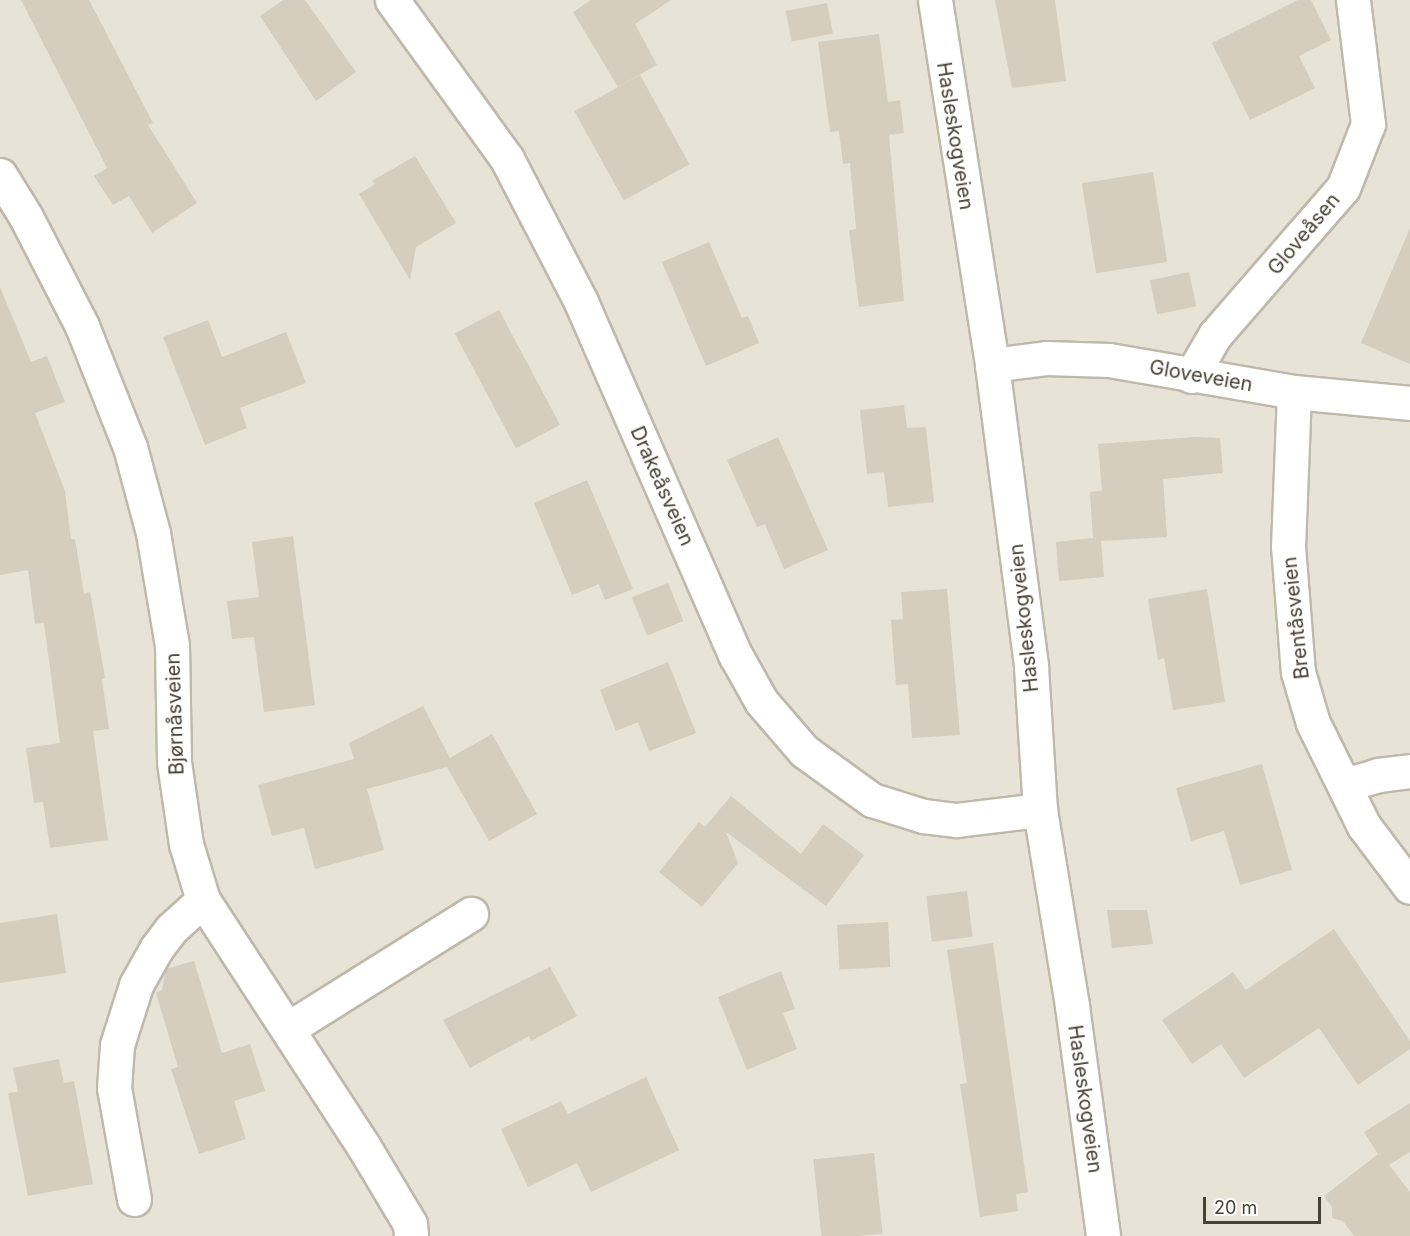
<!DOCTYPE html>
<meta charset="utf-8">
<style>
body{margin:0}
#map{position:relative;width:1410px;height:1236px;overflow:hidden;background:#f3f1e8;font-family:Inter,sans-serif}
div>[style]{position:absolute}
.residential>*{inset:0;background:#e7e3d6;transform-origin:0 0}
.building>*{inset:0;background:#d5cdbe;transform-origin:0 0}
.roads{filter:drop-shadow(2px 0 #bfb9ab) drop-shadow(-2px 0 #bfb9ab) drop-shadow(0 2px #bfb9ab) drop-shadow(0 -2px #bfb9ab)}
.minor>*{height:33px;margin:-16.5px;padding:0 16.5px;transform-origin:16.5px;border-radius:16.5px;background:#fff}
span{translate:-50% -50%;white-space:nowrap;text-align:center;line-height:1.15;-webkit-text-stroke:4.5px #fff;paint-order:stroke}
.street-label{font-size:20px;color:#474237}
.scale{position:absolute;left:1203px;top:1197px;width:118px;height:27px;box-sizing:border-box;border:3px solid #474237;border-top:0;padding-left:8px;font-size:18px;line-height:21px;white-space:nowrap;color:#474237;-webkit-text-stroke:4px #fff;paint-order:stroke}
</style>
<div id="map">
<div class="residential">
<div style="left:0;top:0;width:1410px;height:1236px"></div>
</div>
<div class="building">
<div style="clip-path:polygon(21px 0,89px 0,153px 123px,148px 125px,197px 203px,152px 233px,129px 196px,113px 205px,94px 176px,107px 168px)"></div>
<div style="clip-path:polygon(283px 0,305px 0,356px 72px,316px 101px,260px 16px)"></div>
<div style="clip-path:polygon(591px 0,671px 0,635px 24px,657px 65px,618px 87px,573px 12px)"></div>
<div style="clip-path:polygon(995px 0,1055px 0,1066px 81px,1012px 88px)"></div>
<div style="clip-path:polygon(1298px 0,1311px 0,1331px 40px,1299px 56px,1315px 88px,1250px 120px,1212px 43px)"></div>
<div style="left:827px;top:3px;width:31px;height:42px;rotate:79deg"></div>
<div style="clip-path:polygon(879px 34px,888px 102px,900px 100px,904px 133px,889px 135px,904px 301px,859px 307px,849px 230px,856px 229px,850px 163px,843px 164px,839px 131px,830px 132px,818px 42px)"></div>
<div style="left:640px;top:75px;width:102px;height:75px;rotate:61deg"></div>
<div style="clip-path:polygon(415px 156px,456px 223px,416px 247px,410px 280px,359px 194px,375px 184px,372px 181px)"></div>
<div style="left:1153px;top:172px;width:91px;height:72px;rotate:81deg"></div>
<div style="clip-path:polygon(1410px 228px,1410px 364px,1361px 343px)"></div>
<div style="clip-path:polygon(709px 242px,742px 318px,748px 316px,759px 343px,706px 366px,662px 262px)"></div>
<div style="left:1189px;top:272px;width:35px;height:40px;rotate:78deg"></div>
<div style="clip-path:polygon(0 287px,31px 362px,47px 356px,65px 402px,35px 413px,65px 491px,71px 539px,75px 539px,84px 594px,90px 592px,105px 678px,102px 679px,109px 729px,93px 731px,108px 840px,50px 848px,43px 802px,34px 803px,26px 748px,60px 743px,44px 623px,35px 624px,28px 570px,0 575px)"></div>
<div style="left:499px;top:310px;width:130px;height:50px;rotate:62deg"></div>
<div style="clip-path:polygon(208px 320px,222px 357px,286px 332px,306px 383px,240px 408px,247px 428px,205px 445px,163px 337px)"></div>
<div style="clip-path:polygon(904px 405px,907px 428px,926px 427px,934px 502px,888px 507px,884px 472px,867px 474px,860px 410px)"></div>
<div style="clip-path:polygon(778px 437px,828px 550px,784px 569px,765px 524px,757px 527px,727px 460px)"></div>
<div style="clip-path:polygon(1196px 437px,1220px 438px,1223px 473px,1163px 479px,1167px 537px,1101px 541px,1104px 577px,1059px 581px,1056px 542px,1093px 538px,1090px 492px,1102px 491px,1098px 444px)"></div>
<div style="clip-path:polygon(587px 480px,633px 589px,605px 600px,599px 584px,572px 595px,534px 503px)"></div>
<div style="clip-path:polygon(293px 536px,315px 705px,264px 712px,254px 637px,232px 639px,227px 601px,259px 597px,252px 542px)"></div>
<div style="left:668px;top:583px;width:41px;height:39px;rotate:68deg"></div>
<div style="clip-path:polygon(947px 589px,960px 735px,912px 738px,908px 684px,896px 685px,891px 620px,903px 619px,901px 592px)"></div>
<div style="clip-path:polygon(1207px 589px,1225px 702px,1173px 710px,1164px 658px,1158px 660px,1148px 599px)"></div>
<div style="clip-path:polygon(668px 662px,696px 733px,649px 751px,638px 722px,616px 731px,600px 690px)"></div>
<div style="clip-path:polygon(423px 706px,450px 758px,492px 734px,537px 814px,489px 841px,447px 767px,367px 789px,384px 850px,315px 869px,304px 828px,272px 836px,258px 785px,354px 759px,349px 743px)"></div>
<div style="clip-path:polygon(1262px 764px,1292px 870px,1240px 885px,1224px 831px,1191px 841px,1176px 788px)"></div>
<div style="clip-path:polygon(731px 796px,801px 854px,823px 824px,864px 855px,826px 906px,726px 832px,738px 863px,702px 907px,659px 872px,699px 822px,705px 827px)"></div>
<div style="left:967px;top:891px;width:46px;height:41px;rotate:83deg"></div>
<div style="clip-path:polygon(1107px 910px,1147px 910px,1153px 944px,1112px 948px)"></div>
<div style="clip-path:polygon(57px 914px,66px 973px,0 983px,0 923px)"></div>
<div style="left:888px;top:922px;width:45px;height:51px;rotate:87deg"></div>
<div style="clip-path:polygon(1334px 929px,1410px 1041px,1410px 1049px,1358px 1085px,1319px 1028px,1244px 1078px,1221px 1044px,1192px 1064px,1162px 1020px,1233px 972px,1246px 990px)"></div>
<div style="clip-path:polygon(993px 943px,1028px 1192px,1016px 1194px,1018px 1211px,980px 1217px,960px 1084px,967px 1083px,947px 950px)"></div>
<div style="clip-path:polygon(194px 961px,222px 1053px,250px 1044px,265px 1091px,234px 1101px,246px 1139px,199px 1154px,171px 1069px,178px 1067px,156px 993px,162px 990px,166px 969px)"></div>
<div style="clip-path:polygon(550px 967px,577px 1016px,531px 1041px,529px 1036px,470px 1068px,443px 1020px)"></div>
<div style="clip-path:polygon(781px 971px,795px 1009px,783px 1013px,797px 1049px,747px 1070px,718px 997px)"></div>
<div style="clip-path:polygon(59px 1059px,64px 1083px,74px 1081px,93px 1184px,28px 1196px,8px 1093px,18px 1092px,13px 1068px)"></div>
<div style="clip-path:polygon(646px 1077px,679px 1150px,591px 1192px,577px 1163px,528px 1187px,501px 1129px,561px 1101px,568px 1114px)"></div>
<div style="clip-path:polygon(1410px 1103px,1410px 1152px,1389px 1165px,1410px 1192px,1410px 1236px,1354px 1236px,1343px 1221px,1332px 1218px,1332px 1207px,1324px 1196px,1378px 1154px,1364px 1132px)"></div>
<div style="left:874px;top:1153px;width:81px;height:61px;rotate:84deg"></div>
</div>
<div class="roads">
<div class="minor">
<div style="left:392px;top:0;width:196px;rotate:54.1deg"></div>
<div style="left:507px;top:159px;width:161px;rotate:62.6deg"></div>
<div style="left:581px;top:302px;width:386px;rotate:66.4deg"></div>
<div style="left:736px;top:656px;width:51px;rotate:60.9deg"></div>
<div style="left:761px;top:701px;width:66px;rotate:49.3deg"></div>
<div style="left:804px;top:751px;width:84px;rotate:35.8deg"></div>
<div style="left:872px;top:800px;width:53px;rotate:17.4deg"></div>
<div style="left:923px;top:816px;width:34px;rotate:7deg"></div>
<div style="left:957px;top:820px;width:84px;rotate:-6.9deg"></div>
<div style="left:935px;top:0;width:369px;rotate:81.1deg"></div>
<div style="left:992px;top:365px;width:305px;rotate:82.6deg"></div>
<div style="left:1031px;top:667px;width:143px;rotate:86.4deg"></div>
<div style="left:1040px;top:810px;width:199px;rotate:80.7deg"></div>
<div style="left:1072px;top:1006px;width:232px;rotate:82.3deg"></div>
<div style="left:0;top:175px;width:49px;rotate:58.2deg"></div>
<div style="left:26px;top:217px;width:123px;rotate:62.8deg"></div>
<div style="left:82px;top:326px;width:130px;rotate:68.4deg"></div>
<div style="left:130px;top:447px;width:89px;rotate:75deg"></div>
<div style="left:153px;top:533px;width:114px;rotate:80.4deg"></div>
<div style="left:172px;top:645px;width:117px;rotate:89deg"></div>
<div style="left:174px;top:762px;width:83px;rotate:81.7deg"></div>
<div style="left:186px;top:844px;width:59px;rotate:73.1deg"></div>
<div style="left:203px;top:900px;width:295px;rotate:56.9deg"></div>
<div style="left:364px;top:1147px;width:90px;rotate:59.1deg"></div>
<div style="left:410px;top:1224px;width:12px;rotate:85deg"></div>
<div style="left:992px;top:365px;width:54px;rotate:-7.4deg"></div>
<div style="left:1046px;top:358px;width:63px;rotate:1.8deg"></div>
<div style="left:1109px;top:360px;width:188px;rotate:9.8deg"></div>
<div style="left:1294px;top:392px;width:117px;rotate:5.4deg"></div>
<div style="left:1191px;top:376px;width:48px;rotate:-59.7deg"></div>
<div style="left:1215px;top:335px;width:195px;rotate:-49deg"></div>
<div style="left:1343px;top:188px;width:69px;rotate:-68.7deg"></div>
<div style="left:1368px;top:124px;width:125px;rotate:-96.9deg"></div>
<div style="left:1294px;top:392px;width:154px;rotate:92.2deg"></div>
<div style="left:1288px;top:546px;width:126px;rotate:85.5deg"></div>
<div style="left:1298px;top:672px;width:53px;rotate:73.6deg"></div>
<div style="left:1313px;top:723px;width:115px;rotate:63.7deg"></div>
<div style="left:1364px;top:826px;width:76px;rotate:53deg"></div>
<div style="left:1344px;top:785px;width:35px;rotate:-16deg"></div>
<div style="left:1378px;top:775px;width:32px;rotate:-7deg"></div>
<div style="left:289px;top:1028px;width:215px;rotate:-32.1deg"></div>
<div style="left:134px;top:1199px;width:113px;rotate:-100.2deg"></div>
<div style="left:114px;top:1088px;width:43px;rotate:-86deg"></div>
<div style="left:117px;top:1045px;width:63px;rotate:-72.4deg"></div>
<div style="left:136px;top:985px;width:41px;rotate:-60.9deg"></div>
<div style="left:156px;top:949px;width:25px;rotate:-53deg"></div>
<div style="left:171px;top:929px;width:43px;rotate:-42.2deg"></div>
</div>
</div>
<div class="street-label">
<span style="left:955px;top:136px;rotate:81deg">Hasleskogveien</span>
<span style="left:1304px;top:234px;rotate:-50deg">Gloveåsen</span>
<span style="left:1201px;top:376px;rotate:10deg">Gloveveien</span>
<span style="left:662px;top:486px;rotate:66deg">Drakeåsveien</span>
<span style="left:1024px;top:618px;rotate:-96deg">Hasleskogveien</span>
<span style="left:1296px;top:618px;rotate:-96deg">Brentåsveien</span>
<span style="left:175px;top:714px;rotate:-92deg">Bjørnåsveien</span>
<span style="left:1085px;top:1099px;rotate:82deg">Hasleskogveien</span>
</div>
<div class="scale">20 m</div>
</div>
